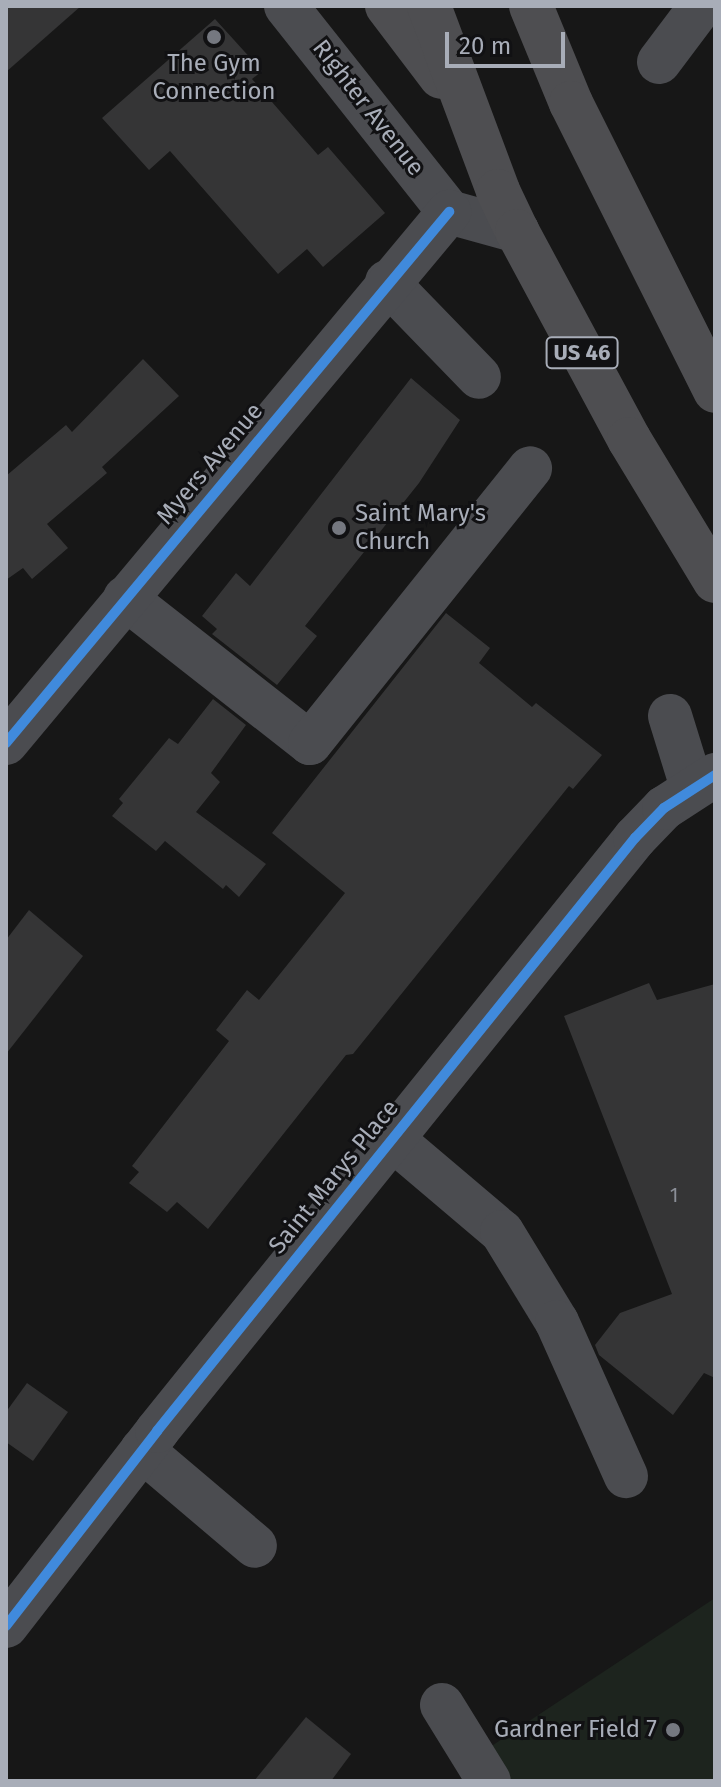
<!DOCTYPE html>
<style>
body{margin:0}
#map{position:relative;width:721px;height:1787px;overflow:hidden;background:#171717;font-family:"Fira Sans",sans-serif}
div>[style]{position:absolute}
.green>*{inset:0;background:#1d241e}
.building>*{inset:0;background:#353536}
.minor>*{height:44px;margin:-22px;padding:0 22px;transform-origin:22px;border-radius:22px;background:#4b4c50}
.highway>*{height:44px;margin:-22px;padding:0 22px;transform-origin:22px;border-radius:22px;background:#4e4e51}
.cycleway>*{height:10px;margin:-5px;padding:0 5px;transform-origin:5px;border-radius:5px;background:#408adc}
.dots>*{width:22px;height:22px;translate:-50% -50%;box-sizing:border-box;border:4px solid #111113;border-radius:50%}
span{translate:-50% -50%;white-space:nowrap;text-align:center;line-height:1.15;-webkit-text-stroke:6px #111113;paint-order:stroke}
.number-label{font-size:20px;color:#8b8f98}
.number-label span{-webkit-text-stroke-width:0}
.shield-label span{padding:2px 6px;background:#111113;border:2px solid;border-radius:6px;-webkit-text-stroke-width:0}
.shield-label{font-size:22px;color:#a8adb8;font-weight:700}
.poi-label{font-size:24px;color:#a8adb8}
.left{translate:0 -50%;text-align:left}
.right{translate:-100% -50%;text-align:right}
.street-label{font-size:24px;color:#a8adb8}
.frame{position:absolute;inset:0;border:8px solid #a8adb8;pointer-events:none}
.scale{position:absolute;left:445px;top:32px;width:120px;height:36px;box-sizing:border-box;border:4px solid #a8adb8;border-top:0;padding-left:10px;font-size:24px;line-height:28px;white-space:nowrap;color:#a8adb8;-webkit-text-stroke:6px #111113;paint-order:stroke}
</style>
<div id="map">
<div class="green">
<div style="clip-path:polygon(715px 1598px,715px 1781px,507px 1781px,490px 1747px)"></div>
</div>
<div class="building">
<div style="clip-path:polygon(6px 6px,81px 6px,6px 72px)"></div>
<div style="clip-path:polygon(215px 19px,262px 71px,252px 79px,318px 155px,328px 147px,385px 213px,323px 267px,307px 249px,278px 274px,170px 151px,149px 170px,102px 118px)"></div>
<div style="clip-path:polygon(143px 359px,179px 396px,102px 467px,107px 473px,47px 524px,68px 548px,32px 579px,23px 568px,6px 580px,6px 476px,66px 425px,72px 432px)"></div>
<div style="clip-path:polygon(411px 378px,460px 420px,419px 483px,305px 626px,317px 636px,277px 685px,212px 634px,217px 629px,202px 616px,236px 573px,250px 586px)"></div>
<div style="clip-path:polygon(446px 613px,490px 648px,479px 663px,532px 707px,536px 703px,602px 755px,573px 789px,569px 786px,353px 1054px,346px 1055px,208px 1229px,177px 1202px,167px 1212px,129px 1183px,139px 1172px,132px 1166px,229px 1041px,216px 1030px,247px 990px,259px 1000px,345px 893px,272px 833px)"></div>
<div style="clip-path:polygon(213px 699px,246px 725px,211px 773px,220px 782px,196px 812px,266px 864px,239px 897px,226px 885px,223px 889px,165px 841px,156px 851px,112px 816px,123px 803px,119px 799px,169px 738px,178px 744px)"></div>
<div style="clip-path:polygon(29px 910px,83px 956px,6px 1054px,6px 940px)"></div>
<div style="clip-path:polygon(649px 983px,657px 1000px,715px 984px,715px 1378px,704px 1373px,673px 1415px,599px 1355px,595px 1345px,620px 1313px,672px 1294px,564px 1016px)"></div>
<div style="clip-path:polygon(27px 1383px,68px 1412px,33px 1461px,6px 1442px,6px 1412px)"></div>
<div style="clip-path:polygon(306px 1717px,351px 1754px,331px 1781px,254px 1781px)"></div>
</div>
<div class="minor">
<div style="left:286px;top:6px;width:263px;rotate:51.6deg"></div>
<div style="left:659px;top:62px;width:70px;rotate:-53.1deg"></div>
<div style="left:449px;top:212px;width:71px;rotate:15.6deg"></div>
<div style="left:387px;top:282px;width:132px;rotate:45.9deg"></div>
<div style="left:125px;top:598px;width:235px;rotate:38.1deg"></div>
<div style="left:310px;top:743px;width:352px;rotate:-51.3deg"></div>
<div style="left:670px;top:716px;width:74px;rotate:72.8deg"></div>
<div style="left:6px;top:743px;width:692px;rotate:-50.16deg"></div>
<div style="left:391px;top:1138px;width:145px;rotate:40.3deg"></div>
<div style="left:502px;top:1232px;width:105px;rotate:58.6deg"></div>
<div style="left:557px;top:1322px;width:169px;rotate:65.9deg"></div>
<div style="left:142px;top:1450px;width:148px;rotate:40.3deg"></div>
<div style="left:6px;top:1626px;width:247px;rotate:-52.2deg"></div>
<div style="left:157px;top:1431px;width:762px;rotate:-51.13deg"></div>
<div style="left:635px;top:838px;width:42px;rotate:-46deg"></div>
<div style="left:664px;top:808px;width:61px;rotate:-32.9deg"></div>
<div style="left:442px;top:1705px;width:89px;rotate:58.3deg"></div>
</div>
<div class="highway">
<div style="left:387px;top:6px;width:89px;rotate:52.7deg"></div>
<div style="left:429px;top:6px;width:197px;rotate:69.5deg"></div>
<div style="left:498px;top:191px;width:44px;rotate:64.6deg"></div>
<div style="left:517px;top:231px;width:236px;rotate:61.7deg"></div>
<div style="left:629px;top:439px;width:166px;rotate:58.8deg"></div>
<div style="left:531px;top:6px;width:105px;rotate:67.6deg"></div>
<div style="left:571px;top:103px;width:322px;rotate:63.4deg"></div>
</div>
<div class="cycleway">
<div style="left:6px;top:743px;width:692px;rotate:-50.16deg"></div>
<div style="left:6px;top:1626px;width:247px;rotate:-52.2deg"></div>
<div style="left:157px;top:1431px;width:762px;rotate:-51.13deg"></div>
<div style="left:635px;top:838px;width:42px;rotate:-46deg"></div>
<div style="left:664px;top:808px;width:61px;rotate:-32.9deg"></div>
</div>
<div class="dots">
<div style="left:214px;top:37px;background:#757880"></div>
<div style="left:339px;top:528px;background:#757880"></div>
<div style="left:673px;top:1730px;background:#757880"></div>
</div>
<div class="number-label">
<span style="left:674px;top:1195px">1</span>
</div>
<div class="shield-label">
<span style="left:582px;top:353px">US 46</span>
</div>
<div class="poi-label">
<span style="left:214px;top:78px">The Gym<br>Connection</span>
<span class="left" style="left:355px;top:528px">Saint Mary's<br>Church</span>
<span class="right" style="left:657px;top:1730px">Gardner Field 7</span>
</div>
<div class="street-label">
<span style="left:368px;top:108px;rotate:52deg">Righter Avenue</span>
<span style="left:210px;top:464px;rotate:-50deg">Myers Avenue</span>
<span style="left:334px;top:1177px;rotate:-51deg">Saint Marys Place</span>
</div>
<div class="frame"></div>
<div class="scale">20 m</div>
</div>
